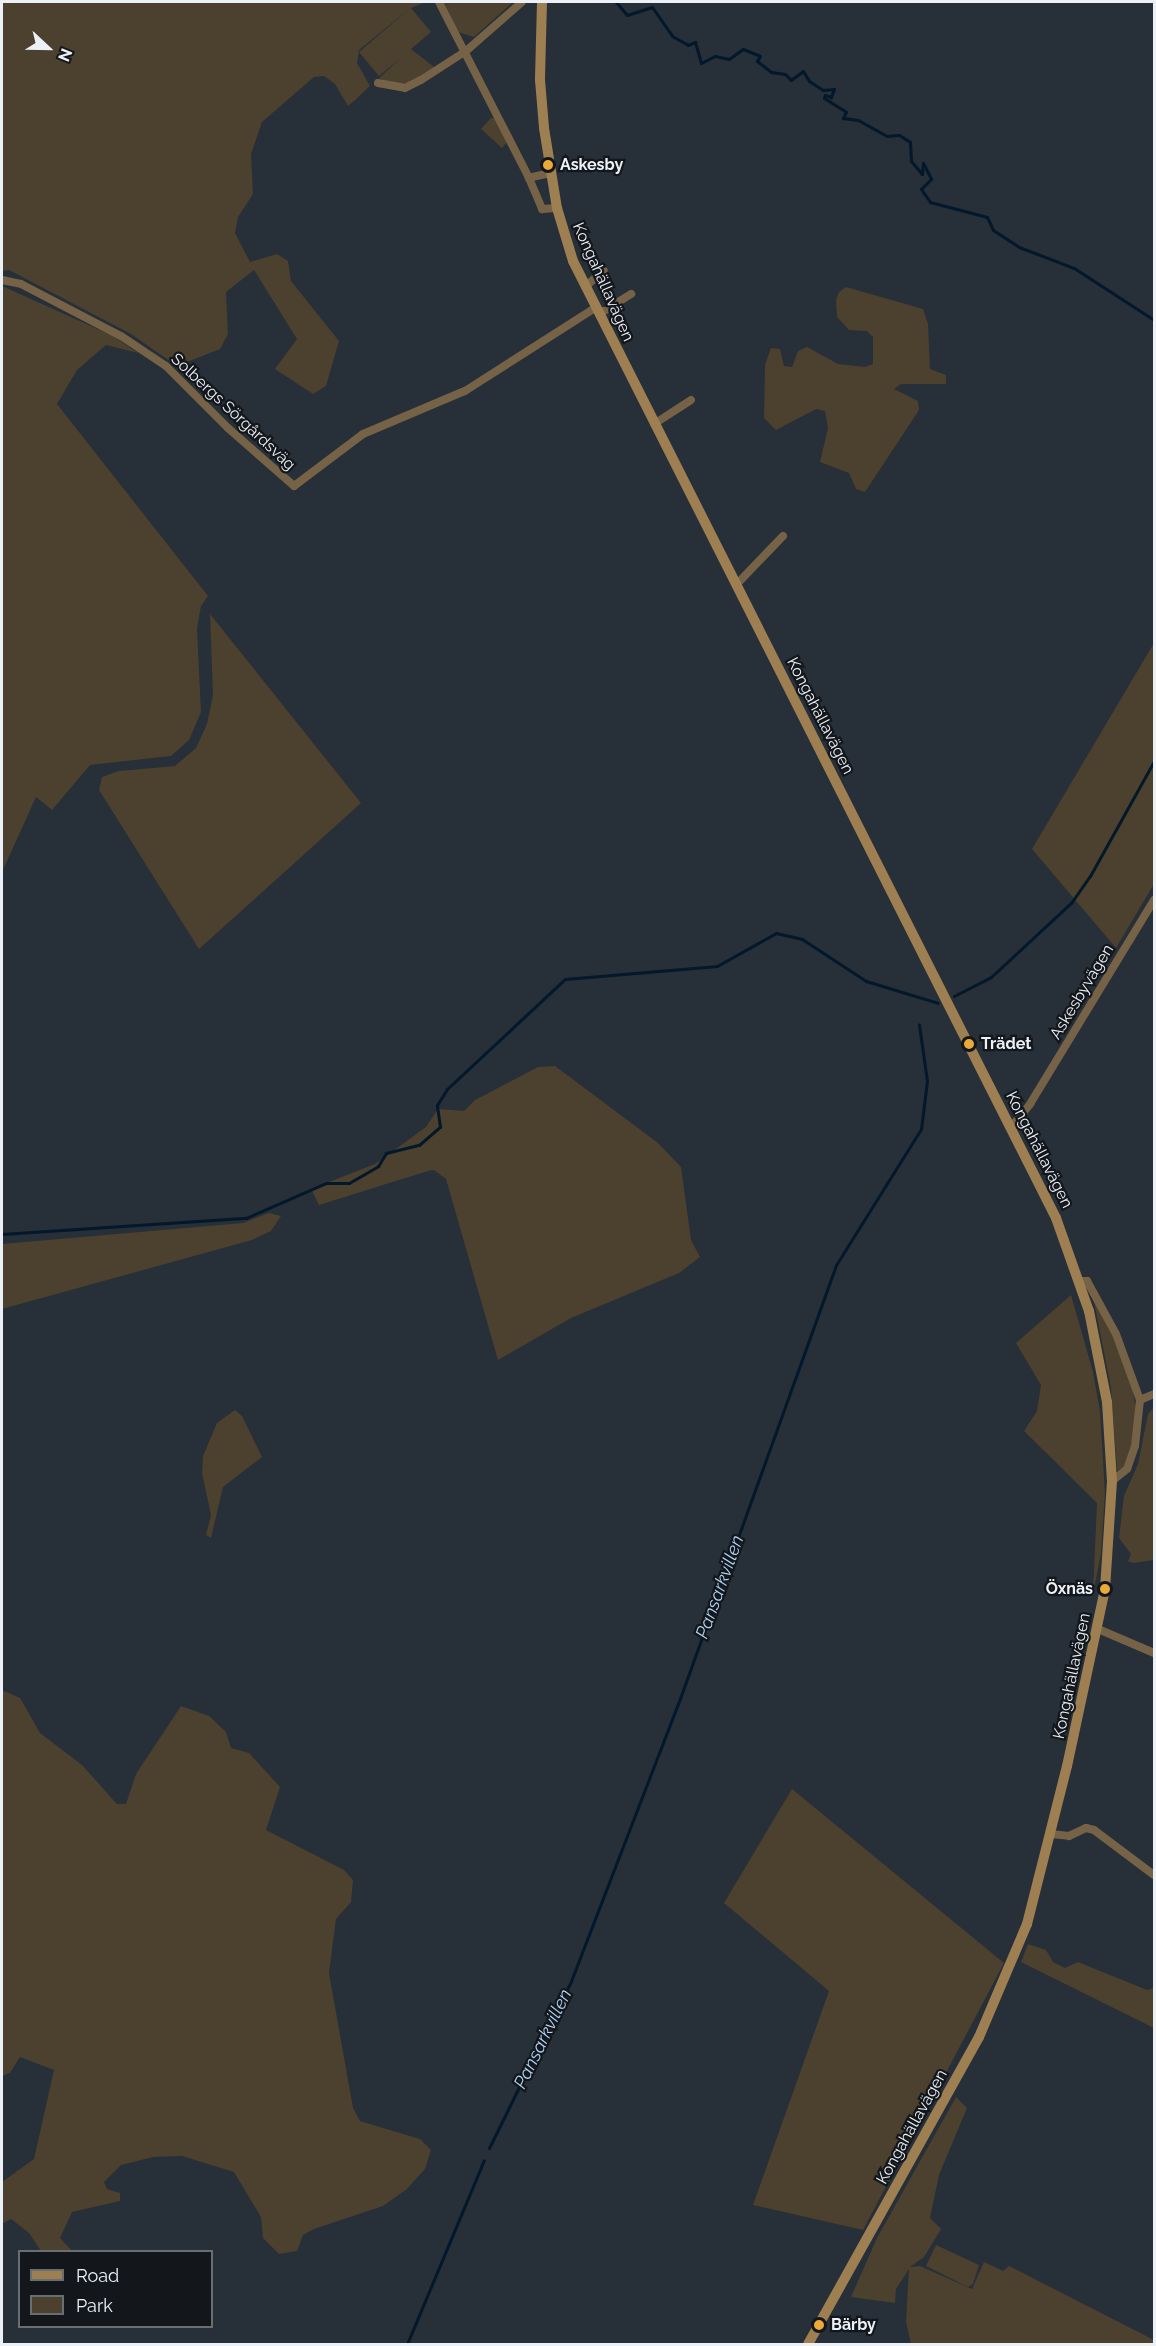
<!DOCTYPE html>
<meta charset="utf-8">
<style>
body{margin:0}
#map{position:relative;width:1156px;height:2346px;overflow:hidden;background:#272f38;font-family:Raleway,sans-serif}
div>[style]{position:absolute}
.green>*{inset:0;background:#4c402e}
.stream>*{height:3px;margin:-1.5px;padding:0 1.5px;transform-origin:1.5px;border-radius:1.5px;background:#03182b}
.street>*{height:8px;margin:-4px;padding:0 4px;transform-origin:4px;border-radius:4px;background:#766347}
.secondary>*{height:10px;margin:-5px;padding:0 5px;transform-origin:5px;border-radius:5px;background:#9e7f52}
.dots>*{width:16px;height:16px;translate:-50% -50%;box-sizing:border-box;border:3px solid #13171b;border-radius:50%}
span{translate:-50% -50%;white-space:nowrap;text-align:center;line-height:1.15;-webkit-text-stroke:4.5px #13171b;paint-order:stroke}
.poi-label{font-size:16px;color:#ebf1f7;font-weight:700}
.left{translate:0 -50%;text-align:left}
.right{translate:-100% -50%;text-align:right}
.street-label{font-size:16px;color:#ebf1f7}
.water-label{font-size:18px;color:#b0d3f6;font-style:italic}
.frame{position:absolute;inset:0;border:3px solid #ebf1f7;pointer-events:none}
.legend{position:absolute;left:18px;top:2250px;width:195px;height:78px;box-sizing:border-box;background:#13171b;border:2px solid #696e73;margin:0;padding:8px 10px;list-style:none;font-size:18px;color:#ebf1f7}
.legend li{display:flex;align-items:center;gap:12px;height:30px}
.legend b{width:30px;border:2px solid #696e73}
.north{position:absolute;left:18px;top:18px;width:60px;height:60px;-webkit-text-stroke:4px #13171b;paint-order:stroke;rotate:112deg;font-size:16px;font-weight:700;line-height:24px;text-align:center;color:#ebf1f7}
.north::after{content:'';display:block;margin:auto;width:21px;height:27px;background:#ebf1f7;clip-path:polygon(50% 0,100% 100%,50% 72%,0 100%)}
</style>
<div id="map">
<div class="green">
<div style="clip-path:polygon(2px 2px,426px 2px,411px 8px,431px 32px,411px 49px,434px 67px,412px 83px,392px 84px,379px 78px,401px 58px,379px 76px,359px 52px,409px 9px,359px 50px,357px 63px,370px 86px,355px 100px,348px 106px,335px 84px,324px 76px,314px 77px,262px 122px,251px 154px,253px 194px,238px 217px,235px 233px,250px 262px,277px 254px,288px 261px,291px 281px,339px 341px,326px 386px,313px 394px,275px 369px,297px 339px,254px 270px,226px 292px,228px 334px,220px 349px,177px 366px,131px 334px,9px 270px,2px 271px)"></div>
<div style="clip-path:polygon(444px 2px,513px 2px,474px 37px,458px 32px)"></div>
<div style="clip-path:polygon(491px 118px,495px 118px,508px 141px,502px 148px,481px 129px)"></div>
<div style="clip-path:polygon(2px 286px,113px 336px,138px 353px,106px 345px,77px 370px,57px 404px,208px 596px,201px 606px,197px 628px,201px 712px,189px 740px,171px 756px,90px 765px,52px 810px,36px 797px,2px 872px)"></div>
<div style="clip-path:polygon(846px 287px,923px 309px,928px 324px,930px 369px,946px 375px,946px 384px,901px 384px,894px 389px,918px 401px,919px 410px,865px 492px,856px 489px,849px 473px,820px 462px,828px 428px,825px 411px,816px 409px,776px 430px,764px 418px,765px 365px,771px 348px,780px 349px,784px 366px,792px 367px,798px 351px,807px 347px,838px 364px,865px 367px,873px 364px,873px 337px,867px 331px,849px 330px,837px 317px,836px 300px,839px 292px)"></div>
<div style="clip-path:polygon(210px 614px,361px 803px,199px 949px,99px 790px,102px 777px,119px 771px,175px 766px,196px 748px,207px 724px,213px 695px)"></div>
<div style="clip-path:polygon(1154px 643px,1154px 884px,1116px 948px,1032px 849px)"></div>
<div style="clip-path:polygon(555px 1066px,658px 1143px,681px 1167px,691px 1240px,700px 1257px,679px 1273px,571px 1318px,498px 1360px,446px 1179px,434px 1170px,428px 1171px,319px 1205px,311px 1189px,375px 1164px,426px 1127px,438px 1109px,464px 1111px,475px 1100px,538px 1067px)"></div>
<div style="clip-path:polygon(269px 1213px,281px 1216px,271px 1231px,252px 1240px,2px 1309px,2px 1244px,243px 1223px)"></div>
<div style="clip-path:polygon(1071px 1295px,1093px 1372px,1100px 1411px,1105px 1493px,1101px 1554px,1093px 1593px,1097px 1503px,1024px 1431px,1037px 1411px,1041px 1385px,1016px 1343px)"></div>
<div style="clip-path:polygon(1093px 1296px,1114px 1336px,1133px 1390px,1136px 1412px,1132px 1450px,1123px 1468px,1117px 1471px,1111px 1388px)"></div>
<div style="clip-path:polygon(1154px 1407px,1154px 1560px,1133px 1563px,1128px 1561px,1131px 1554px,1119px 1538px,1124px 1496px,1138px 1464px,1148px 1414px)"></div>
<div style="clip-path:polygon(235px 1410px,242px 1416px,262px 1457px,223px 1487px,211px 1538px,206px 1535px,211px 1515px,202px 1473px,203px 1456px,217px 1423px)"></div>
<div style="clip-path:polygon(2px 1690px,20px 1698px,40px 1733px,82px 1765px,117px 1804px,126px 1804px,136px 1774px,181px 1706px,209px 1716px,226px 1732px,231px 1748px,249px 1753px,280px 1787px,266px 1830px,344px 1870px,353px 1880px,351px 1902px,336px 1919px,329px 1973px,353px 2108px,360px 2121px,420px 2139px,431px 2150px,425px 2169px,407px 2189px,383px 2206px,314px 2229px,303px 2235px,297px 2251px,279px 2254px,263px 2238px,261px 2217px,234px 2172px,182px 2156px,153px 2157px,121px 2165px,104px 2182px,107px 2189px,120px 2193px,120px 2201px,72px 2212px,60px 2238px,72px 2251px,41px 2251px,29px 2233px,11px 2219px,2px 2224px,2px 2182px,34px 2159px,54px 2070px,20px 2057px,10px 2073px,2px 2076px)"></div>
<div style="clip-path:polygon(792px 1789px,1004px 1963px,863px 2230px,753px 2205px,829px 1991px,724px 1903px)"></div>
<div style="clip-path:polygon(1028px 1944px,1046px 1950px,1053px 1962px,1065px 1968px,1078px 1962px,1147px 1990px,1154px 1988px,1154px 2028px,1021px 1962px)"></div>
<div style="clip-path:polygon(956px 2097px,967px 2108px,939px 2175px,930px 2218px,941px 2229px,924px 2257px,910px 2267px,920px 2266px,972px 2289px,984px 2262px,1003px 2271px,1009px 2266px,1154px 2340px,1154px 2344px,911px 2344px,906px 2322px,909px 2269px,896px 2289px,895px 2303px,851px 2297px,877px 2238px)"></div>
<div style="clip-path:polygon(936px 2245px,979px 2265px,973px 2284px,968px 2287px,926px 2266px)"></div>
</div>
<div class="stream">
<div style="left:616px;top:2px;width:17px;rotate:50deg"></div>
<div style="left:627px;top:15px;width:26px;rotate:-18deg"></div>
<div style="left:652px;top:7px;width:35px;rotate:55deg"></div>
<div style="left:672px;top:36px;width:18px;rotate:29deg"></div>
<div style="left:688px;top:45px;width:8px;rotate:-23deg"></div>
<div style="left:695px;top:42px;width:22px;rotate:74deg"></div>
<div style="left:701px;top:63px;width:16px;rotate:-27deg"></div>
<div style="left:715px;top:56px;width:14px;rotate:12deg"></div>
<div style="left:729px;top:59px;width:17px;rotate:-36deg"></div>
<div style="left:743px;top:49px;width:18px;rotate:22deg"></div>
<div style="left:760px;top:56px;width:6px;rotate:121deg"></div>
<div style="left:757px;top:61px;width:18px;rotate:38deg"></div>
<div style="left:771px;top:72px;width:14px;rotate:8deg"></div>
<div style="left:785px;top:74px;width:8px;rotate:45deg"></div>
<div style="left:791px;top:80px;width:15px;rotate:-37deg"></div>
<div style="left:803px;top:71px;width:12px;rotate:59deg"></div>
<div style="left:809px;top:81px;width:17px;rotate:33deg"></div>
<div style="left:823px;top:90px;width:11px;rotate:-5deg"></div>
<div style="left:834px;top:89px;width:9px;rotate:111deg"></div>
<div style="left:831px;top:97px;width:6px;rotate:-162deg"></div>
<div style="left:825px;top:95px;width:3px;rotate:108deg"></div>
<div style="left:824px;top:98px;width:26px;rotate:32deg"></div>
<div style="left:846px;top:112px;width:7px;rotate:117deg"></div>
<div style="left:843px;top:118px;width:15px;rotate:8deg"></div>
<div style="left:858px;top:120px;width:33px;rotate:29deg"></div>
<div style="left:887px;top:136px;width:12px;rotate:-5deg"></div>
<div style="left:899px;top:135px;width:13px;rotate:32deg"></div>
<div style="left:910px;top:142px;width:19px;rotate:87deg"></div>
<div style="left:911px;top:161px;width:17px;rotate:50deg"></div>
<div style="left:922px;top:174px;width:11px;rotate:-85deg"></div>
<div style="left:923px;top:163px;width:18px;rotate:63deg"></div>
<div style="left:931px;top:179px;width:14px;rotate:135deg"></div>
<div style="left:921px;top:189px;width:16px;rotate:55deg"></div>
<div style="left:930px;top:202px;width:59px;rotate:14.7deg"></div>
<div style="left:987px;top:217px;width:14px;rotate:65deg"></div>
<div style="left:993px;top:230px;width:31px;rotate:33deg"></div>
<div style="left:1019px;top:247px;width:59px;rotate:20.9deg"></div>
<div style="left:1074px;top:268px;width:95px;rotate:33deg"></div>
<div style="left:954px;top:996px;width:42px;rotate:-27.2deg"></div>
<div style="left:991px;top:977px;width:109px;rotate:-42.8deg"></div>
<div style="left:1071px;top:903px;width:33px;rotate:-55deg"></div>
<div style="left:1090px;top:876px;width:132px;rotate:-60.9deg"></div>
<div style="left:2px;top:1234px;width:245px;rotate:-3.8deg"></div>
<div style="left:246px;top:1218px;width:87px;rotate:-23.6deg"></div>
<div style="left:326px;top:1183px;width:23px"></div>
<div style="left:349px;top:1183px;width:34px;rotate:-30deg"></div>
<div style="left:378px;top:1166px;width:15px;rotate:-58deg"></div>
<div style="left:386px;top:1153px;width:34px;rotate:-14deg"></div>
<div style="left:419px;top:1145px;width:28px;rotate:-41deg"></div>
<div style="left:440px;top:1127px;width:22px;rotate:-98deg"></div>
<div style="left:437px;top:1105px;width:19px;rotate:-58deg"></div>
<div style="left:447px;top:1089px;width:161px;rotate:-43deg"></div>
<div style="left:565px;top:979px;width:153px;rotate:-4.9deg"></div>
<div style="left:717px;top:966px;width:68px;rotate:-29.2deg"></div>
<div style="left:776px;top:933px;width:27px;rotate:13deg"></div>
<div style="left:802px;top:939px;width:77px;rotate:33.3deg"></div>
<div style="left:866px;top:981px;width:75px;rotate:17deg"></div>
<div style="left:489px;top:2148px;width:186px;rotate:-63.8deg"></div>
<div style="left:571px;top:1981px;width:297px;rotate:-68.9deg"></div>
<div style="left:678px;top:1704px;width:467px;rotate:-70.2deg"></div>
<div style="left:836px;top:1265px;width:160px;rotate:-58deg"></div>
<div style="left:921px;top:1129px;width:48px;rotate:-82.9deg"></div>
<div style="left:927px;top:1081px;width:57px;rotate:-98.1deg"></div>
<div style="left:407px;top:2344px;width:199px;rotate:-67.3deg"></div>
</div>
<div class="street">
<div style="left:439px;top:2px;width:198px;rotate:62.9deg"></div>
<div style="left:378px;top:83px;width:27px;rotate:10deg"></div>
<div style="left:405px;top:88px;width:18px;rotate:-27deg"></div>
<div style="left:421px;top:80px;width:54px;rotate:-32.8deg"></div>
<div style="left:466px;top:51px;width:74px;rotate:-41.2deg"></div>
<div style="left:550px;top:173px;width:22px;rotate:167deg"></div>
<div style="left:529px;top:178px;width:34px;rotate:67deg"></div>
<div style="left:542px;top:209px;width:15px;rotate:-4deg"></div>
<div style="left:2px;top:280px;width:19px;rotate:12deg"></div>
<div style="left:21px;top:284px;width:113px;rotate:27.5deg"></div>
<div style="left:121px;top:336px;width:54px;rotate:33.7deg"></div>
<div style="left:166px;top:366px;width:88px;rotate:45deg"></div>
<div style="left:228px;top:428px;width:88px;rotate:41.3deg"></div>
<div style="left:294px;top:486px;width:86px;rotate:-37deg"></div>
<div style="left:363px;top:434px;width:111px;rotate:-22.9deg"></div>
<div style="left:465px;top:391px;width:154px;rotate:-32.6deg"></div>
<div style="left:585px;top:287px;width:25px;rotate:-42deg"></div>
<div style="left:599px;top:314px;width:38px;rotate:-32deg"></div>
<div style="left:654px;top:424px;width:44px;rotate:-33deg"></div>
<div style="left:736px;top:585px;width:68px;rotate:-46.2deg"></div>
<div style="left:1011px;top:1127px;width:30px;rotate:-50deg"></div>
<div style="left:1030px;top:1104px;width:239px;rotate:-58.7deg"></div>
<div style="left:1081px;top:1281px;width:6px"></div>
<div style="left:1087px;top:1281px;width:60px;rotate:61.3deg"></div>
<div style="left:1116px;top:1334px;width:70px;rotate:70deg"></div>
<div style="left:1140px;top:1400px;width:46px;rotate:96.2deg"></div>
<div style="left:1135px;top:1446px;width:24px;rotate:109deg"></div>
<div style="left:1127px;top:1469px;width:19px;rotate:141deg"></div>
<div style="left:1140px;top:1400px;width:15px;rotate:-23deg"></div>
<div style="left:1098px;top:1629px;width:61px;rotate:23.2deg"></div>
<div style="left:1051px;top:1834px;width:18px;rotate:6deg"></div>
<div style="left:1069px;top:1836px;width:19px;rotate:-25deg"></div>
<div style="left:1086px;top:1828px;width:8px;rotate:14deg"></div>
<div style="left:1094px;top:1830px;width:75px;rotate:36.9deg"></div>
</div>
<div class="secondary">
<div style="left:542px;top:2px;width:78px;rotate:91.5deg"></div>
<div style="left:540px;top:80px;width:48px;rotate:85.2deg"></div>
<div style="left:544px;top:128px;width:81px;rotate:80.8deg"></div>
<div style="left:557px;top:208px;width:55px;rotate:73.2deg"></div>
<div style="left:573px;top:261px;width:1072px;rotate:63.22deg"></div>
<div style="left:1056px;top:1218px;width:99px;rotate:70.5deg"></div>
<div style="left:1089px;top:1311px;width:93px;rotate:78.8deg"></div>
<div style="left:1107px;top:1402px;width:79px;rotate:86.4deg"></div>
<div style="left:1112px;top:1481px;width:108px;rotate:93.7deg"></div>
<div style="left:1105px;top:1589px;width:181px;rotate:102.1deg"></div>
<div style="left:1067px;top:1766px;width:163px;rotate:104.2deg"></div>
<div style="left:1027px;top:1924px;width:123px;rotate:113deg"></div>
<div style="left:979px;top:2037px;width:351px;rotate:119.1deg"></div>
</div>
<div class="dots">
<div style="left:548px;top:165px;background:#eba939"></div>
<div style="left:969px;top:1044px;background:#eba939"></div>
<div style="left:1105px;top:1589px;background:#eba939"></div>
<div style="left:819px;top:2325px;background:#eba939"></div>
</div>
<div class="poi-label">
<span class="left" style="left:560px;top:165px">Askesby</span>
<span class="left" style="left:981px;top:1044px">Trädet</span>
<span class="right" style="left:1093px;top:1589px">Öxnäs</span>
<span class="left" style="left:831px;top:2325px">Bärby</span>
</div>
<div class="street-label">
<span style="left:603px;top:282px;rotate:66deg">Kongahällavägen</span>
<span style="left:233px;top:412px;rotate:43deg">Solbergs Sörgårdsväg</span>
<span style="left:820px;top:716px;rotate:63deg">Kongahällavägen</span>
<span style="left:1082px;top:992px;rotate:-59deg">Askesbyvägen</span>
<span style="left:1039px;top:1150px;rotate:63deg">Kongahällavägen</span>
<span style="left:1072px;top:1676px;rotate:-78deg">Kongahällavägen</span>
<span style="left:912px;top:2127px;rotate:-61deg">Kongahällavägen</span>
</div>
<div class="water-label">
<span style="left:720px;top:1587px;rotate:-70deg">Pansarkvillen</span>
<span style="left:543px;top:2039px;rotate:-64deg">Pansarkvillen</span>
</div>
<div class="frame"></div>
<ul class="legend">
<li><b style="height:8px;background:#9e7f52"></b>Road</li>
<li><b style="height:16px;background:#4c402e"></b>Park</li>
</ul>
<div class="north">N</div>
</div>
